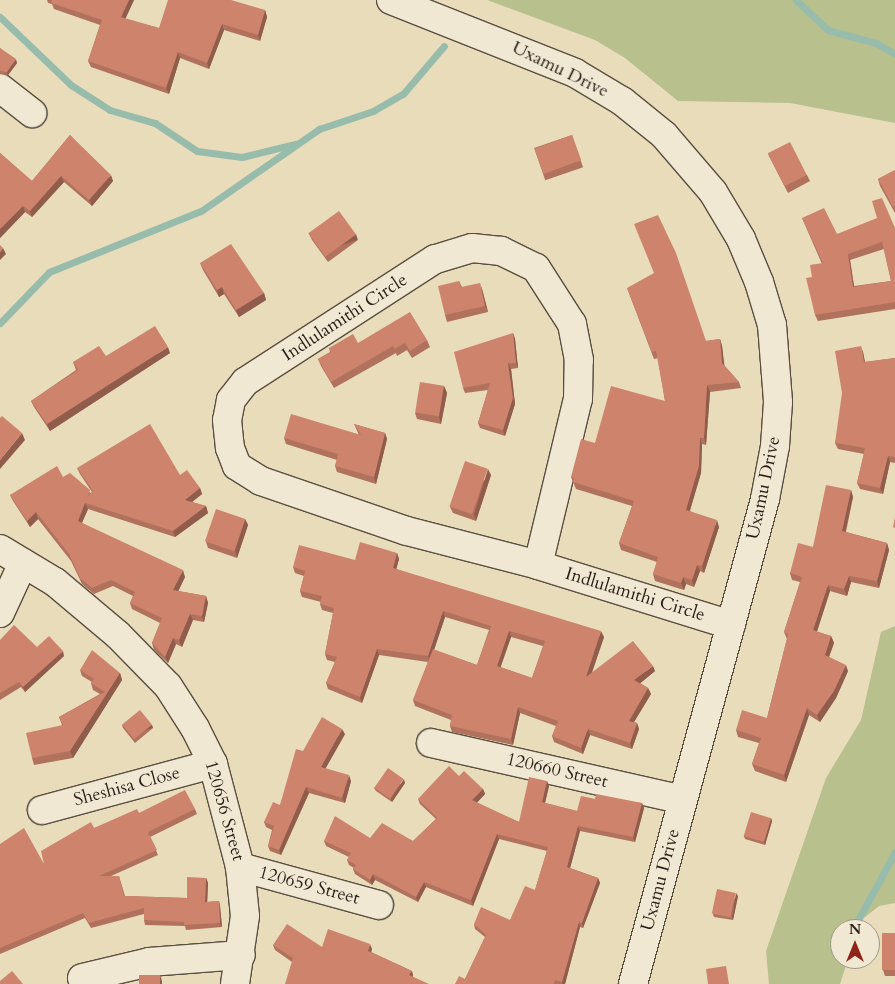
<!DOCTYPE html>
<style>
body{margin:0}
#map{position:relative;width:895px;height:984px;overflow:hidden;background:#e8dcbb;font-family:Cardo,serif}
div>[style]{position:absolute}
.green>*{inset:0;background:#b8c08e}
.stream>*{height:7px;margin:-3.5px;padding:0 3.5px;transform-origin:3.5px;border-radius:3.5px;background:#98bcab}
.roads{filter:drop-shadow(1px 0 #594e40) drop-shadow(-1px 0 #594e40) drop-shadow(0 1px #594e40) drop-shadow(0 -1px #594e40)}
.minor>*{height:28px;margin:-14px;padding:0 14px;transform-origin:14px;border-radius:14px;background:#f0e8d3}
.tertiary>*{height:28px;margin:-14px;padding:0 14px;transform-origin:14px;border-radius:14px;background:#f0e8d3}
.wall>*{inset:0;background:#b0715d;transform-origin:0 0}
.shaded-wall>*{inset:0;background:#905c4c;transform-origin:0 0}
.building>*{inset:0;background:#cd836c;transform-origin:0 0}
span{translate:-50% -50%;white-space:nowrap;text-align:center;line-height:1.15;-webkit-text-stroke:4.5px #f0e8d3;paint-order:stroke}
.street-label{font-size:18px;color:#291e17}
.north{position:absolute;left:830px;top:919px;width:50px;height:50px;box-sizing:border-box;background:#f0e8d3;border:1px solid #a09788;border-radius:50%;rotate:0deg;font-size:14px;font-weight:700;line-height:20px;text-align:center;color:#291e17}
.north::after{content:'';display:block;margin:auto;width:18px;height:22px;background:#8f2418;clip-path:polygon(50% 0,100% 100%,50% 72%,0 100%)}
</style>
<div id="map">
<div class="green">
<div style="clip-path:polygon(487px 0,895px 0,895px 123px,790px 103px,678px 101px,625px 58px,595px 40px)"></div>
<div style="clip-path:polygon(895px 626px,895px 903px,879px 906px,860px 921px,858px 929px,840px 929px,840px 959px,848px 959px,840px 984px,769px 984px,766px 951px,826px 778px,861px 720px,881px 632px)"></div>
</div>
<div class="stream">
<div style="left:796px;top:0;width:44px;rotate:43.2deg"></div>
<div style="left:828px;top:30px;width:50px;rotate:15.2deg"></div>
<div style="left:876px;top:43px;width:22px;rotate:30deg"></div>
<div style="left:0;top:17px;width:98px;rotate:43.8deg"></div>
<div style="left:71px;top:85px;width:46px;rotate:32.7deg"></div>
<div style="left:110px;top:110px;width:47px;rotate:16.1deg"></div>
<div style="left:155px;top:123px;width:50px;rotate:33.7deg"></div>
<div style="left:197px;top:151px;width:45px;rotate:7.6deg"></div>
<div style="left:242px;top:157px;width:55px;rotate:-13.8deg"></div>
<div style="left:0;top:323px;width:71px;rotate:-46.1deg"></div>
<div style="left:49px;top:272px;width:164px;rotate:-21.9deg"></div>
<div style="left:201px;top:211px;width:144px;rotate:-34.8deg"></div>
<div style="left:319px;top:129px;width:57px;rotate:-18.4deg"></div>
<div style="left:373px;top:111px;width:34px;rotate:-30deg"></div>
<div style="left:403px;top:94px;width:63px;rotate:-49.5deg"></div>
<div style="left:853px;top:929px;width:88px;rotate:-61.4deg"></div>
</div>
<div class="roads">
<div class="minor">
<div style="left:0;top:88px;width:41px;rotate:38deg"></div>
<div style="left:0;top:549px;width:64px;rotate:31deg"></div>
<div style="left:55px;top:582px;width:82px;rotate:40.1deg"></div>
<div style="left:118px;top:635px;width:71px;rotate:45.6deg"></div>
<div style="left:168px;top:686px;width:50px;rotate:57.3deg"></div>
<div style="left:195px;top:728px;width:40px;rotate:63.4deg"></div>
<div style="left:213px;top:764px;width:106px;rotate:75.3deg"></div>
<div style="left:240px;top:867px;width:49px;rotate:84.2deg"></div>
<div style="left:245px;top:916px;width:69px;rotate:98.4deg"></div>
<div style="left:538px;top:565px;width:171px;rotate:-76.5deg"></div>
<div style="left:578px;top:399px;width:39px;rotate:-89deg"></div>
<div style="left:579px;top:360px;width:37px;rotate:-101deg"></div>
<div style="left:572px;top:324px;width:67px;rotate:-122.7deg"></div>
<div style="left:536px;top:268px;width:39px;rotate:-154deg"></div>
<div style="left:501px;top:251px;width:29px;rotate:-174deg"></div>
<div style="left:472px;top:248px;width:39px;rotate:163deg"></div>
<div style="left:435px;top:259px;width:226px;rotate:147.1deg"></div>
<div style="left:245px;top:382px;width:23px;rotate:128deg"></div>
<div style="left:231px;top:400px;width:20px;rotate:101deg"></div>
<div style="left:227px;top:420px;width:28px;rotate:84deg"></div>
<div style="left:230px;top:448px;width:19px;rotate:69deg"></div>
<div style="left:237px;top:466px;width:28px;rotate:32deg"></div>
<div style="left:261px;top:481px;width:154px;rotate:18.9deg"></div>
<div style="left:407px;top:531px;width:135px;rotate:14.5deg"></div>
<div style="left:538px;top:565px;width:202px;rotate:17.3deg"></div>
<div style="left:0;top:613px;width:55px;rotate:-65.3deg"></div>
<div style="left:431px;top:743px;width:258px;rotate:12.7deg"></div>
<div style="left:42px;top:810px;width:177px;rotate:-15.1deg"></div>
<div style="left:240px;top:867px;width:144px;rotate:15.3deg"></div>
<div style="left:82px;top:978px;width:69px;rotate:-13.4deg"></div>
<div style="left:149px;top:962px;width:92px;rotate:-4.4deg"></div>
</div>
<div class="tertiary">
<div style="left:391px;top:0;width:198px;rotate:21.6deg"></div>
<div style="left:575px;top:73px;width:55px;rotate:30.8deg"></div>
<div style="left:622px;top:101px;width:54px;rotate:39deg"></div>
<div style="left:664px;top:135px;width:75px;rotate:49.3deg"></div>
<div style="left:713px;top:192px;width:55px;rotate:59.2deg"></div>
<div style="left:741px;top:239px;width:47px;rotate:67.3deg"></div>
<div style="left:759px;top:282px;width:45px;rotate:73.2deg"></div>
<div style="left:772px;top:325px;width:77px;rotate:85.5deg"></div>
<div style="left:778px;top:402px;width:44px;rotate:93.9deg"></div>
<div style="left:775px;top:446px;width:54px;rotate:100.7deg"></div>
<div style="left:765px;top:499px;width:503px;rotate:105.23deg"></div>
</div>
</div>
<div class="wall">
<div style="clip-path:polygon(47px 0,134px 0,125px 19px,159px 28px,265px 10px,267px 17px,260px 41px,224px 30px,209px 69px,180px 58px,169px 94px,91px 67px,88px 61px,100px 25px,54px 9px,52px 4px,48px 3px)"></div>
<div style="clip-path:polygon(0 48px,17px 63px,8px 75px,0 74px)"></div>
<div style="clip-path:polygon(70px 135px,113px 181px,92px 206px,64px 182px,32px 217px,25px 212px,0 238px,0 153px,32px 181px)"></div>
<div style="left:572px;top:135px;width:34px;height:40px;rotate:71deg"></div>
<div style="clip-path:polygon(768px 154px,807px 175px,810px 181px,788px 193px,771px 160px)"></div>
<div style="clip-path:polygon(895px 170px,895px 213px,880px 186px,878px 179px)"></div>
<div style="clip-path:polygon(evenodd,802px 218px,837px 234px,895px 228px,895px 309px,818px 321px,815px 315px,812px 277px,822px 264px,802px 218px,884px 249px,891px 281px,854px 286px,850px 260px,884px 249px)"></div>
<div style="clip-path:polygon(309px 234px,358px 240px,328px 262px,312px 240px)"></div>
<div style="clip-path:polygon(200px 263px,264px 293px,266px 300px,239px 317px,224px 294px,219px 297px,203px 270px)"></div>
<div style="clip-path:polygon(459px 281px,462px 287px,482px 289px,488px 312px,447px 322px,445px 315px)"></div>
<div style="clip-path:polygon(627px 288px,706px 341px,720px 339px,722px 346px,724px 365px,739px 382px,741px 388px,710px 392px,706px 445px,702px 444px,701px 473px,690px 511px,719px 527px,704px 573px,700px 571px,694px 587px,686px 584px,684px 590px,655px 581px,653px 574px,657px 562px,621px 550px,619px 543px,632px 506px,576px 489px,571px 477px,595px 443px,665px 401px,658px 358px,654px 359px)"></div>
<div style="clip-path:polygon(513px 333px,515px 339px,518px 368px,511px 369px,515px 404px,505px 436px,480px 428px,478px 423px,488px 390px,465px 393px,463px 388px)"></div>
<div style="clip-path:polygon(427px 340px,430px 347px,412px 358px,407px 350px,397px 356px,396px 353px,334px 388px,321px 366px,318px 359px,330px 352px,329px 348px,358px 343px)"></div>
<div style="clip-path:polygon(863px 352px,865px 362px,895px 358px,895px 463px,890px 462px,883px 494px,860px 489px,857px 483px,864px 454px,838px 449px,835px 443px)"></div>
<div style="clip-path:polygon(170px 353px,50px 431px,34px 407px,31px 401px,76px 370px,73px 362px,106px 356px)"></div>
<div style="clip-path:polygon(444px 386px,447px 393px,441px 424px,417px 419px,415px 413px)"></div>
<div style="clip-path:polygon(354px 424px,385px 433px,387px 439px,376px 484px,337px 472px,335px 466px,337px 460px,286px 444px,284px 438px,359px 435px)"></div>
<div style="clip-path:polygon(77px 468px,180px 475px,200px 488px,202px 494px,192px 502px,206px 506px,208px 513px,175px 537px,88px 509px,82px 523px,185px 577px,178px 591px,206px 596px,208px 603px,204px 622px,193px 620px,182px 647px,176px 644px,168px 663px,154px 650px,152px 643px,160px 623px,132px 609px,130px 603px,133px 596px,113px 586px,94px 594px,82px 584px,71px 561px,38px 519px,30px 527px,13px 501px,10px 495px,63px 477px,91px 493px,92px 492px,80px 474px)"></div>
<div style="clip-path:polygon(491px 475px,476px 521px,453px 513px,450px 507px)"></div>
<div style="clip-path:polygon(851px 490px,853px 497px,846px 532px,887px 543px,889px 550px,879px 588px,851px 582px,847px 596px,830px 591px,817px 632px,831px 636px,834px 643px,829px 657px,848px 671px,836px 698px,820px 722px,809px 715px,786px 782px,755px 771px,752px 764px,759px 743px,738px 737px,736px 730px,767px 718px,787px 639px,784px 632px,800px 582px,792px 580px,790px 573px,813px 547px)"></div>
<div style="clip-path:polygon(245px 519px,248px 525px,237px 558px,208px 548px,206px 542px)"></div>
<div style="clip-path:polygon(evenodd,397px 553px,399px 559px,396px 569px,604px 637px,592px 673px,655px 671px,640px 683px,648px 688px,651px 694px,634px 722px,637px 723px,639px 729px,632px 749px,590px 735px,583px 754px,554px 742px,552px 736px,556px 726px,520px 713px,513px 745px,452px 732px,450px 726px,451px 720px,415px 706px,413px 700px,428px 662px,379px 655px,362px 703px,328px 689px,326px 683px,335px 662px,327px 660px,325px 654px,333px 613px,322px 610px,320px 604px,321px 602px,302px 597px,300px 591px,304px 576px,295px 573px,293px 567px,355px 560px,397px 553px,445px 617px,489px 630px,477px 665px,434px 650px,445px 617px,397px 553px,511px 637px,543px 646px,532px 678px,500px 667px,511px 637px)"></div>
<div style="clip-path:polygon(0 640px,37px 647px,64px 656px,25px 692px,21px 687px,0 700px)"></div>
<div style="clip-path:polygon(80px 670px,120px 673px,122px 680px,73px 758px,34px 765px,32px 758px,62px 725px,59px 717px,100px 694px,93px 690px,91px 683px,92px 682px,82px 676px)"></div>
<div style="clip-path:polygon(122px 725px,152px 725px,153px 728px,135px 743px,123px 728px)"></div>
<div style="clip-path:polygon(345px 734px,325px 769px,351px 781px,345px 803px,309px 793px,281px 855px,270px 851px,268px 846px,272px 830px,266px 827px,264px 822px,280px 805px,303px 751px)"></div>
<div style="clip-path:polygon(459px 776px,483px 789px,485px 794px,476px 803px,519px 822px,547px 781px,549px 786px,545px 803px,577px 811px,595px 799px,642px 803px,644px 808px,635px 842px,580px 831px,570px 868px,598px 878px,600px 883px,583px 928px,580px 927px,565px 984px,455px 984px,465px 979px,485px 937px,475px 929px,474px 924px,510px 920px,535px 890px,547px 851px,499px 839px,473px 906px,426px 887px,418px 902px,375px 880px,372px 885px,355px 874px,353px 869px,354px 868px,349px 865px,347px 860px,349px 857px,326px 846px,324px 841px,370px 838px,413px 841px,436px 819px,420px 804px,418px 799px)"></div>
<div style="clip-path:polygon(405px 783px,392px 802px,376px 791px,374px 788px)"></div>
<div style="clip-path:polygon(195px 809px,197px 814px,150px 837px,158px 855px,111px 876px,119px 876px,125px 896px,187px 898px,206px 878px,208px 883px,207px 902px,219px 901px,220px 906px,222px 927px,186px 930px,185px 926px,145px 925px,144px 920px,144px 914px,91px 928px,85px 918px,0 954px,0 844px,44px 864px,94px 828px,139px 813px)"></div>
<div style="clip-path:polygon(771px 818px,772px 821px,765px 845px,745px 839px,744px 836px)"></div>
<div style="clip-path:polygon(738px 896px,733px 920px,714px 917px,713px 914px)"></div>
<div style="clip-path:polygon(895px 933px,895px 976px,885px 976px,883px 970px)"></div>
<div style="clip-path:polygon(273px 945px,372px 949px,371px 952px,412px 971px,413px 976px,413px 977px,292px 962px,275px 950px)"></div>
</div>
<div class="shaded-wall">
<div style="clip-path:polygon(129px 0,134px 0,123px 24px,121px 17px)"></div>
<div style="clip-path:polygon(265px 10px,267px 17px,260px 41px,258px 35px)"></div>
<div style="clip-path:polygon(222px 24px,224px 30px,209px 69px,207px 63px)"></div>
<div style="clip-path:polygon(178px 52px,180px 58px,169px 94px,166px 88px)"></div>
<div style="clip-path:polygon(16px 59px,17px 63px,8px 75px,7px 72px)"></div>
<div style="clip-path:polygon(111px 175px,113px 181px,92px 206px,89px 200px)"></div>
<div style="clip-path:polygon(61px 176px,64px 182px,32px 217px,30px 211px)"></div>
<div style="clip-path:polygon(23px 206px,25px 212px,0 238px,0 229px)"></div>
<div style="left:356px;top:234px;width:6px;height:37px;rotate:72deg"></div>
<div style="clip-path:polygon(3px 248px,6px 254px,0 260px,0 252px)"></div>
<div style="clip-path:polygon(848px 254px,850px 260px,855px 293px,853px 287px)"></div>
<div style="clip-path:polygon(480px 283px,482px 289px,488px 312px,485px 306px)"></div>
<div style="clip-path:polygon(222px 287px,224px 294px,219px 297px,217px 290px)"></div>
<div style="clip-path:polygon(264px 293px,266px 300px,239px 317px,236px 310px)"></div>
<div style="clip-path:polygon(513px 333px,515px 339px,518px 368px,516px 363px)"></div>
<div style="clip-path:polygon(720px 339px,722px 346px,725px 370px,722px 363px)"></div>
<div style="clip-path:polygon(861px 346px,863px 352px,866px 368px,864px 362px)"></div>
<div style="clip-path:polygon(168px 347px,170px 353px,50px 431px,47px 424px)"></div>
<div style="clip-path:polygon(508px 363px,511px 369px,515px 404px,505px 436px,503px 430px)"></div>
<div style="clip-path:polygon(707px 385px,710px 392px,706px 445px,704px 438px)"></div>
<div style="clip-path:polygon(444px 386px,447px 393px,441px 424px,439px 417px)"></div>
<div style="clip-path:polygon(22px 433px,25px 440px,0 469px,0 460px)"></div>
<div style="clip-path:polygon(385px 433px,387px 439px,376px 484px,374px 477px)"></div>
<div style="clip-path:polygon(700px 438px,702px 444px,701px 473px,688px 516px,686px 510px)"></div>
<div style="clip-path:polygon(888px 456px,890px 462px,883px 494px,880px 488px)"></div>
<div style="clip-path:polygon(488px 469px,491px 475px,476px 521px,474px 514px)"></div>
<div style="clip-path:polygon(200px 488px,202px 494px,187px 506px,185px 500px)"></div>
<div style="clip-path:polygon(851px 490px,853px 497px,844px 537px,842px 531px)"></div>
<div style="clip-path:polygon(85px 503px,88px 509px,80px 527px,78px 521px)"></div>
<div style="clip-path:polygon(206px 506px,208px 513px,175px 537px,173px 531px)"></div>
<div style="clip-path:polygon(36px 512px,38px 519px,30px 527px,27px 521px)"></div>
<div style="clip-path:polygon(245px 519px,248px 525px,237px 558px,235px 551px)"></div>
<div style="clip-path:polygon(717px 520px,719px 527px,704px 573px,702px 566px)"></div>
<div style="clip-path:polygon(887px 543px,889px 550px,879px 588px,877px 581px)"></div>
<div style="clip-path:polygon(397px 553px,399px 559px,395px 574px,393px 568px)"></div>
<div style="clip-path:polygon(697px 565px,700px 571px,694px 587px,692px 580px)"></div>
<div style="clip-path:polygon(183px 570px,185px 577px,176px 596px,173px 590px)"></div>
<div style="clip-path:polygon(849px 576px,851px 582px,847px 596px,844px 589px)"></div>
<div style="clip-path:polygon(683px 577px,686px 584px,684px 590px,681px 583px)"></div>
<div style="clip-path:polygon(828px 585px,830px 591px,815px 637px,813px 630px)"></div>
<div style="clip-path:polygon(206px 596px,208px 603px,204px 622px,202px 616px)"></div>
<div style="clip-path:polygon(443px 611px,445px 617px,430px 662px,428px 656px)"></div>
<div style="clip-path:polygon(190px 614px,193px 620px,182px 647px,179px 640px)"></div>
<div style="clip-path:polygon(509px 631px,511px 637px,499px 672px,497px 666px)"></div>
<div style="clip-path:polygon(601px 631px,604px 637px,588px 683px,586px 677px)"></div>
<div style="clip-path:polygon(831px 636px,834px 643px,827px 662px,825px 655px)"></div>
<div style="clip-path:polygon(173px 638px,176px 644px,168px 663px,165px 657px)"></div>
<div style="clip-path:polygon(377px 649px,379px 655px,362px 703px,360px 697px)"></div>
<div style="clip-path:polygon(63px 651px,64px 656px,25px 692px,23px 687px)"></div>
<div style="clip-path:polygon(846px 665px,848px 671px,836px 698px,820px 722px,817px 715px)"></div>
<div style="clip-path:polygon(653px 666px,655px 671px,637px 686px,634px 680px)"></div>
<div style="clip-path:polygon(120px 673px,122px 680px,73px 758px,70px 751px)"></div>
<div style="clip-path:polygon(648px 688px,651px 694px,631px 727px,629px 721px)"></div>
<div style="clip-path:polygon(518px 707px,520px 713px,513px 745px,511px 739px)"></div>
<div style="clip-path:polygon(807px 708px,809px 715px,786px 782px,784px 775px)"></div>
<div style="clip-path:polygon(637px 723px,639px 729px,632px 749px,630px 743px)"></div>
<div style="left:152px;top:725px;width:3px;height:23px;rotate:72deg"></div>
<div style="clip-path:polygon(342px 729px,345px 734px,323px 773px,321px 767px)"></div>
<div style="clip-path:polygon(588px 729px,590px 735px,583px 754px,581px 748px)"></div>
<div style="clip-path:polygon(349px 775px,351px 781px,345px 803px,342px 798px)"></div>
<div style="clip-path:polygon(404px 779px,405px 783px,392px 802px,391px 799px)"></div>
<div style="clip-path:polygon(547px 781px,549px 786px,544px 807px,542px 802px)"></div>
<div style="clip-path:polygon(306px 787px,309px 793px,281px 855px,279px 850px)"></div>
<div style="clip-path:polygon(483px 789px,485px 794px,474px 806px,472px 800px)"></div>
<div style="clip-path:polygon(642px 803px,644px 808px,635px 842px,633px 837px)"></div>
<div style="clip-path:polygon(771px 818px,772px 821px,765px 845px,764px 842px)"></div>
<div style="clip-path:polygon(578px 826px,580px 831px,569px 872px,567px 867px)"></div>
<div style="clip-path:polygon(497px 834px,499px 839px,473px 906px,471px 900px)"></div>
<div style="clip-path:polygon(373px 874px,375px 880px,372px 885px,370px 880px)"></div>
<div style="clip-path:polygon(206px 878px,208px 883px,207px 907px,205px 902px)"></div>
<div style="clip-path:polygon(598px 878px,600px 883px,583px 928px,582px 923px)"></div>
<div style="clip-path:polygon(424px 882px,426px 887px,418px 902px,416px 897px)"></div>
<div style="clip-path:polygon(736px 893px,738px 896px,733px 920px,732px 917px)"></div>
<div style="clip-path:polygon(219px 901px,220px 906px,222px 927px,220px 923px)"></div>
<div style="clip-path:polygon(579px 922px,580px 927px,565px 984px,563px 984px,562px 982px)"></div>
<div style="clip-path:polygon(370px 944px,372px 949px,370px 956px,368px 951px)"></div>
<div style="clip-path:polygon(412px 971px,413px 976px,411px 980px,409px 975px)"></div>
<div style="clip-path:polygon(160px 975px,162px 981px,162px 984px,160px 984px)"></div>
</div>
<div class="building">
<div style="clip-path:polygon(52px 0,129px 0,121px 17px,159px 28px,168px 0,231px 0,265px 10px,258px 35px,222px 24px,207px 63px,178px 52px,166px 88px,88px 61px,102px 20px,51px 3px)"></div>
<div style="clip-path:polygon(0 48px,16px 59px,7px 72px,0 71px)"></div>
<div style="clip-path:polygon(70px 135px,111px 175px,89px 200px,61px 176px,30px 211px,23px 206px,0 229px,0 153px,32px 181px)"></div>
<div style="left:572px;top:135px;width:27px;height:40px;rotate:70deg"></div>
<div style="left:790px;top:142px;width:37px;height:25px;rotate:63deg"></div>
<div style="clip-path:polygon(895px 170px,895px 206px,893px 207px,878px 179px)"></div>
<div style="clip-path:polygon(evenodd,882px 198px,895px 228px,895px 302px,815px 315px,806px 278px,812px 277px,810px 265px,823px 263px,802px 218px,824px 208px,837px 234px,877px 218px,872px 201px,882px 198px,882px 242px,891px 281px,853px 287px,848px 254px,882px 242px)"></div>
<div style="left:339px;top:211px;width:29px;height:38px;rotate:54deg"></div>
<div style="clip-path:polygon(658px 215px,676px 253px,706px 341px,720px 339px,722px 363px,739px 382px,707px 385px,704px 438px,700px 438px,699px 466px,686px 510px,717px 520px,702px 566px,697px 565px,692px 580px,683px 577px,681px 583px,653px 574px,658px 557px,619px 543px,634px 501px,573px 482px,574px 478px,571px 477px,581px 439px,595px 443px,611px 386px,665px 401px,656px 351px,652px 352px,627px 288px,654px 273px,634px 224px)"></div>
<div style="clip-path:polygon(231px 244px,264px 293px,236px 310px,222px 287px,217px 290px,200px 263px)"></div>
<div style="clip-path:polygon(0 245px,3px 248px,0 252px)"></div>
<div style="clip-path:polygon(459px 281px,461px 287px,480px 283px,485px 306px,445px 315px,438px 286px)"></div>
<div style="clip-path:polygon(410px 312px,427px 340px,410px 351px,405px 343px,395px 349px,393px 346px,331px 382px,318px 359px,331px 352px,329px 348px,353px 334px,358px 343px)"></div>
<div style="clip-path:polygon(155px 326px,168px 347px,47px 424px,31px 401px,78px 370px,73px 362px,99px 346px,106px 356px)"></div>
<div style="clip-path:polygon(513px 333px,516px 363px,508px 363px,513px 398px,503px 430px,478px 423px,490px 383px,463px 388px,454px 352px)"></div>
<div style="clip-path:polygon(861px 346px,864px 362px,895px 358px,895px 457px,888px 456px,880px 488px,857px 483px,865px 448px,835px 443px,842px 393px,835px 351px)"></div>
<div style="left:420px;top:382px;width:24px;height:31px;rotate:9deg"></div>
<div style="clip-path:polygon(291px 414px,361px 435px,354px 424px,385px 433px,374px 477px,335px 466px,338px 454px,284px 438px)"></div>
<div style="clip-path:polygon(2px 416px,22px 433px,0 460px,0 418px)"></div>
<div style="clip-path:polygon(150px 424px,180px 475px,187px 470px,200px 488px,185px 500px,206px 506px,173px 531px,85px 503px,78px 521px,183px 570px,173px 590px,206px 596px,202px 616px,190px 614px,179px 640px,173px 638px,165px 657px,152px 643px,162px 618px,130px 603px,135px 592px,111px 580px,92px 588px,80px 578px,69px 554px,36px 512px,27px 521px,10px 495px,57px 466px,63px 477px,70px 473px,90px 490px,88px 496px,93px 491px,77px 468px)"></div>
<div style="left:465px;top:461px;width:24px;height:48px;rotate:19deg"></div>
<div style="clip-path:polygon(826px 485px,851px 490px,842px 531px,887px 543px,877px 581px,849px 576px,844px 589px,828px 585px,813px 630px,831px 636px,825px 655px,846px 665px,834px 691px,817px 715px,807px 708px,784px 775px,752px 764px,761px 738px,736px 730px,742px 710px,767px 718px,788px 634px,784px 632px,802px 577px,790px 573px,798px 543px,813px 547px)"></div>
<div style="left:216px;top:509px;width:31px;height:34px;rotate:19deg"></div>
<div style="clip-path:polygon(895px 517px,895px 528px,893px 527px)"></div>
<div style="clip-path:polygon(evenodd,360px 542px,397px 553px,393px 568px,601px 631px,586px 677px,633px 641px,653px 666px,634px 680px,648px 688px,629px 721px,637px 723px,630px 743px,588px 729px,581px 748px,552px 736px,558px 721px,518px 707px,511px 739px,450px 726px,452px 715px,413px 700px,433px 649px,477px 665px,491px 626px,443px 611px,428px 656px,377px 649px,360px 697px,326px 683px,337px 657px,325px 654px,334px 608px,320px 604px,322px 596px,300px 591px,305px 571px,293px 567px,299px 545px,355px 560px,360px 542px,509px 631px,545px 641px,532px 678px,497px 666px,509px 631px)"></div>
<div style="clip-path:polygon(14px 625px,37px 647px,49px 636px,63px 651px,23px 687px,19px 682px,0 693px,0 640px)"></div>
<div style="clip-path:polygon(92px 650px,120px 673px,70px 751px,32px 758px,26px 733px,63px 725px,59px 717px,105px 692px,91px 683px,94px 679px,80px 670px)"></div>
<div style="left:140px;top:710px;width:19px;height:23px;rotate:51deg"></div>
<div style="clip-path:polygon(322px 717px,342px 729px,321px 767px,349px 775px,342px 798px,306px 787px,279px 850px,268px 846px,274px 826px,264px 822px,273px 802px,280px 805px,296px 749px,303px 751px)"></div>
<div style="clip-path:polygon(449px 766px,459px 776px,464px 771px,483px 789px,472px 800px,519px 822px,529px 777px,547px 781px,542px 802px,577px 811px,581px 796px,595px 799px,596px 794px,642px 803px,633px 837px,578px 826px,567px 867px,598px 878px,582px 923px,579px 922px,562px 982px,555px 980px,554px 984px,455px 984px,459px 976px,465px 979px,486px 935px,474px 924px,481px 907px,510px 920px,525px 886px,535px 890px,548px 847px,497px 834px,471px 900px,424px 882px,416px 897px,373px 874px,370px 880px,353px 869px,356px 865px,347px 860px,351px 853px,324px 841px,335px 816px,370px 838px,382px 823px,413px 841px,437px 818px,418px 799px)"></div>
<div style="left:388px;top:768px;width:19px;height:24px;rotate:35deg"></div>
<div style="clip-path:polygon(185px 790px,195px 809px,148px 832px,157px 850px,99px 876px,119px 876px,124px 896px,187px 898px,187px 877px,206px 878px,205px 902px,219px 901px,220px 923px,184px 925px,184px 922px,144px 920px,144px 908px,89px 923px,83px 913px,0 948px,0 844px,24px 828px,44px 864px,41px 851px,91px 822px,94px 828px,137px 809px,139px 813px)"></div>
<div style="left:751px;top:812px;width:21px;height:25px;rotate:17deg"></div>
<div style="left:717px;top:889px;width:19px;height:25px;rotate:12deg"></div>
<div style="clip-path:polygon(287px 924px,322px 947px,328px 929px,370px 944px,368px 951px,412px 971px,409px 975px,429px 984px,285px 984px,293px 958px,273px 945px)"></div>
<div style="left:895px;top:933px;width:37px;height:13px;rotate:90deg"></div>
<div style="clip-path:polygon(726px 966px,729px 984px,708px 984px,706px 969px)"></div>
<div style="clip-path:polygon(12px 971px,23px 984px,0 984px,0 981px)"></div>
<div style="left:139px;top:975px;width:21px;height:9px"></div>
</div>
<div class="street-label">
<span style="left:560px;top:70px;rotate:26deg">Uxamu Drive</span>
<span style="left:345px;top:318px;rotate:-33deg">Indlulamithi Circle</span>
<span style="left:764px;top:488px;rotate:-78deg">Uxamu Drive</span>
<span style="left:635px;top:595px;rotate:17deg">Indlulamithi Circle</span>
<span style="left:557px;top:771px;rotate:13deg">120660 Street</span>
<span style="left:127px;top:787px;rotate:-15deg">Sheshisa Close</span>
<span style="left:224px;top:811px;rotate:74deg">120656 Street</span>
<span style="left:661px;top:880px;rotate:-75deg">Uxamu Drive</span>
<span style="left:309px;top:886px;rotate:15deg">120659 Street</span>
</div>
<div class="north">N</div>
</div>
